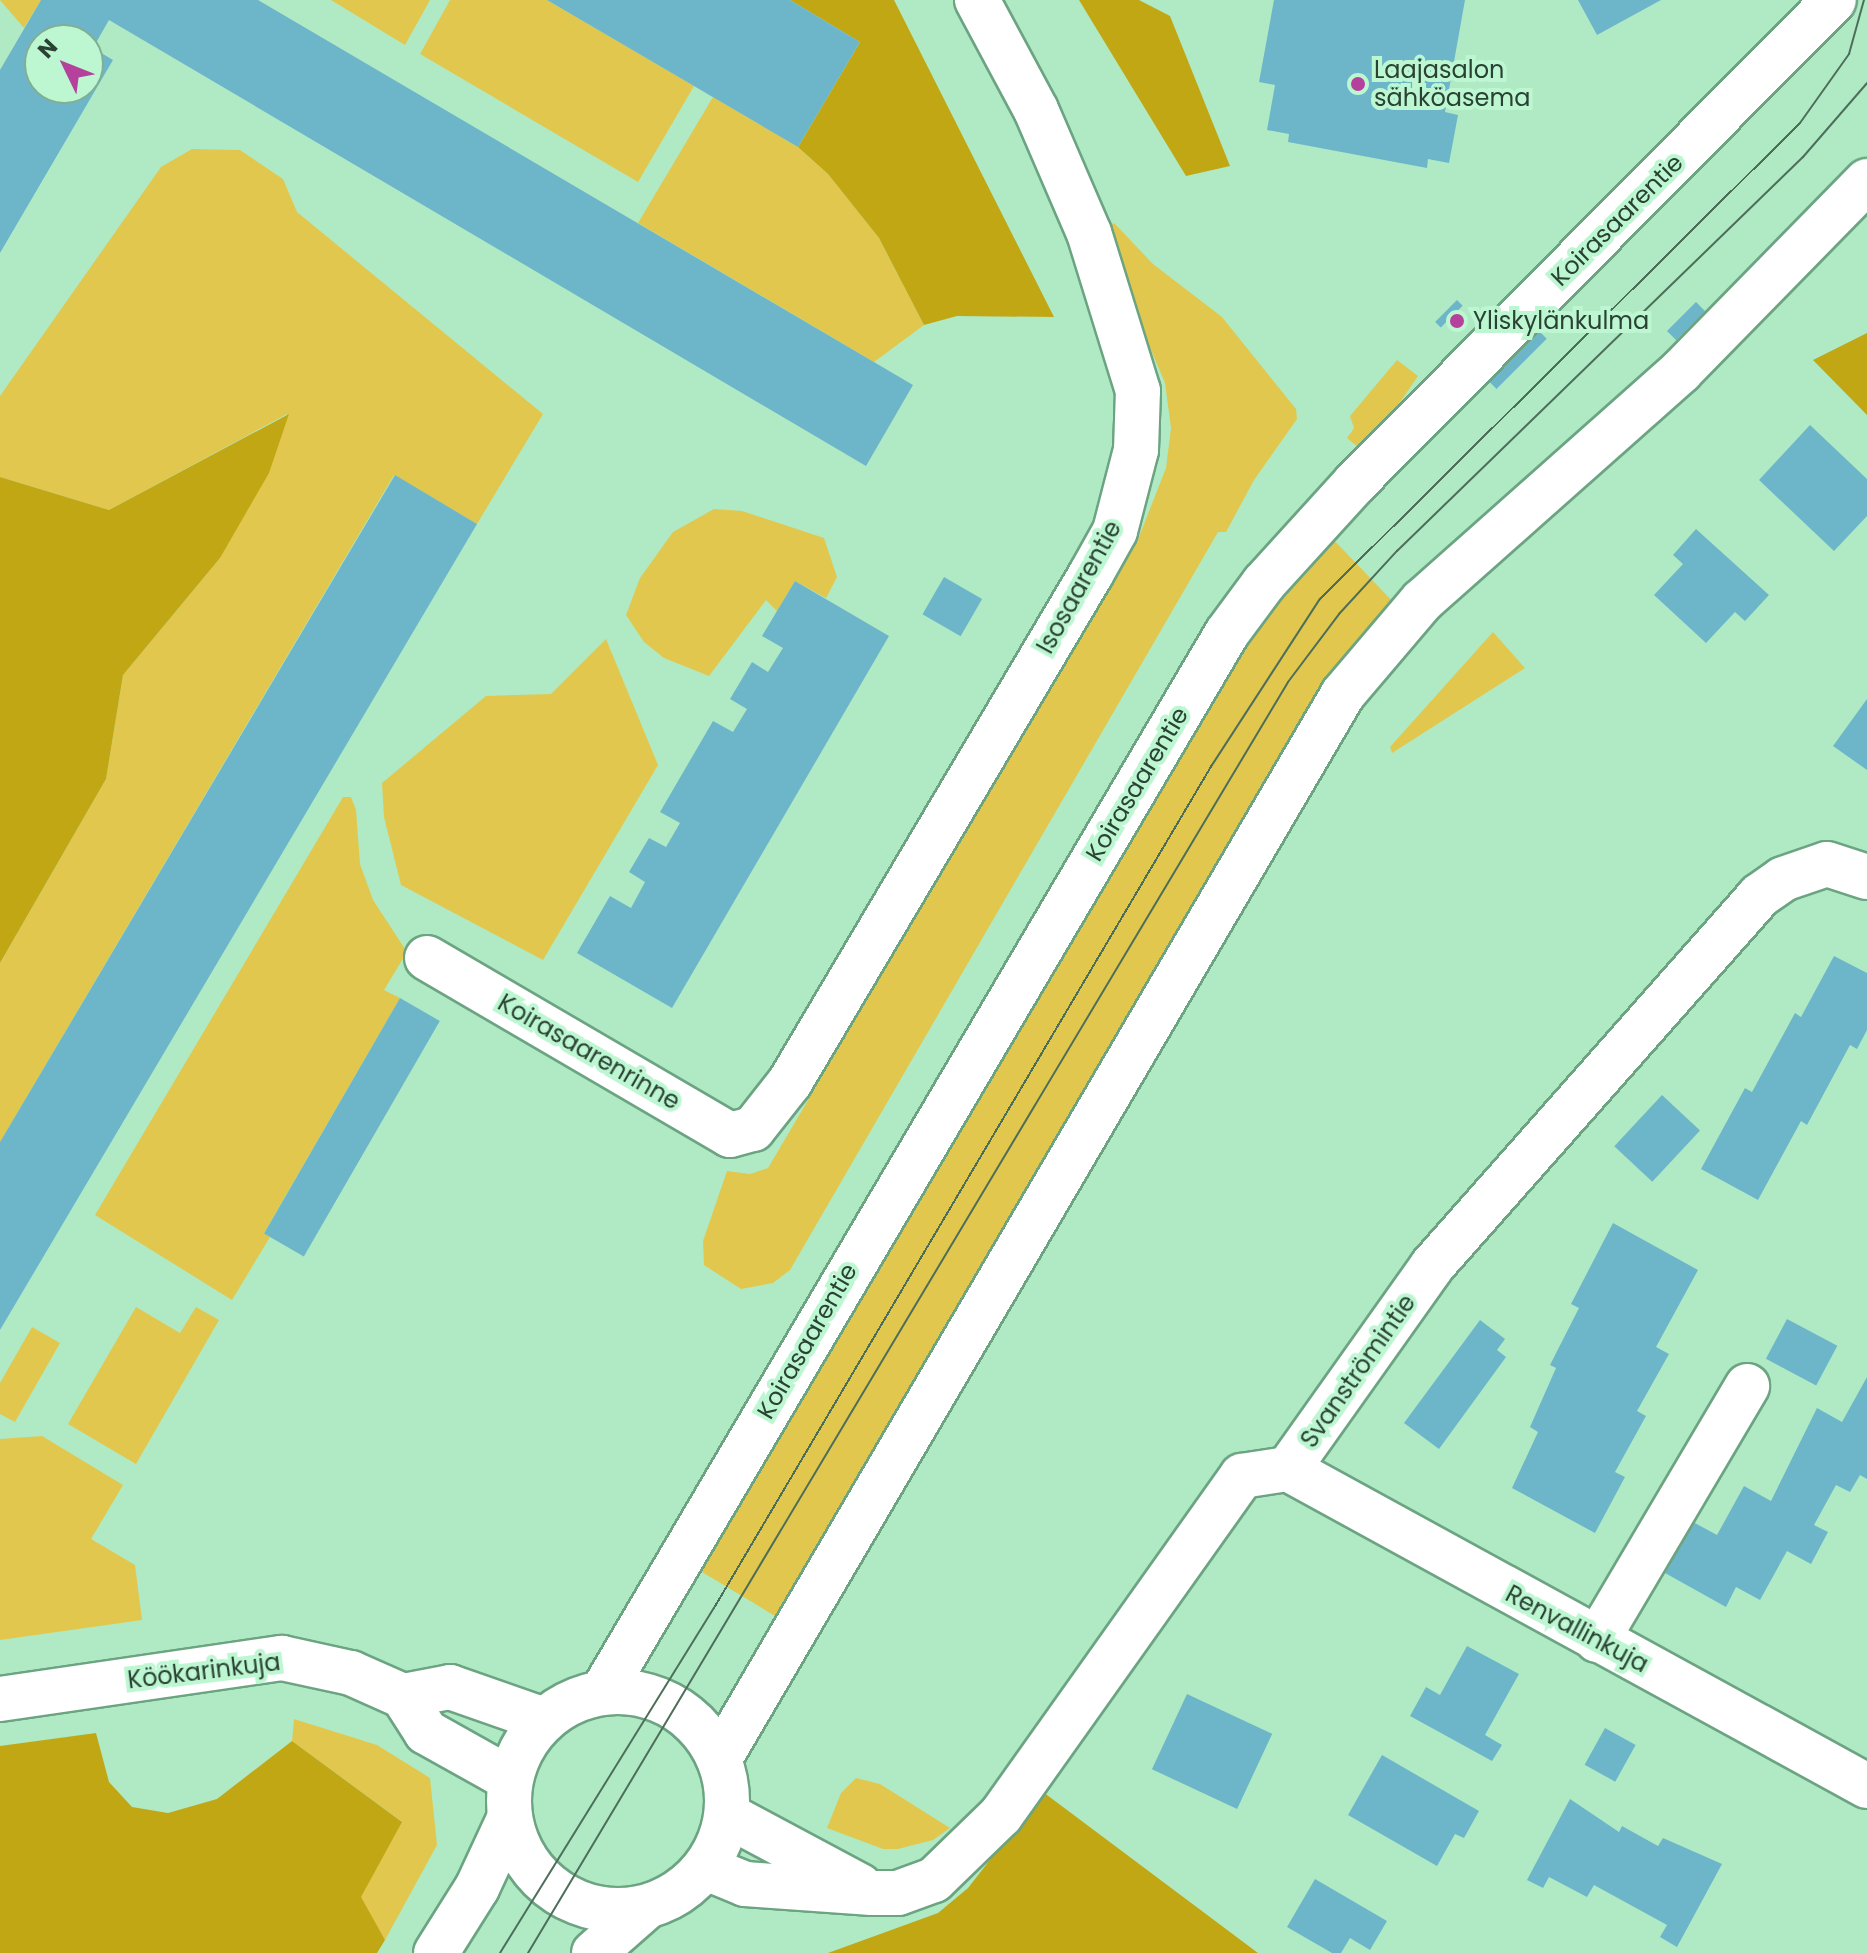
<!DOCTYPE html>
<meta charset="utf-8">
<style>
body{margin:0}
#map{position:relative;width:1867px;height:1953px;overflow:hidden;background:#afeac5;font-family:Poppins,sans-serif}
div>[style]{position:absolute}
.green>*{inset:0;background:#e1c74e}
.forest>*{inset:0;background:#c2a715}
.building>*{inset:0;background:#6db6ca;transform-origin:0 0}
.roads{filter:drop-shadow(2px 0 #6ca482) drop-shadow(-2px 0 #6ca482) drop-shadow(0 2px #6ca482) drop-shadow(0 -2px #6ca482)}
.minor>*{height:44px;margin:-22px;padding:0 22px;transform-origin:22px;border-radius:22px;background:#fff}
.major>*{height:44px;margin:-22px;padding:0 22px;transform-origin:22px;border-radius:22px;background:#fff}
.major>.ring{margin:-22px;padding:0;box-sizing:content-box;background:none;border:44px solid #fff;border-radius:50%}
.tram>*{height:2px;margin:-1px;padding:0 1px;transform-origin:1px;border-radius:1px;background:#4d6e59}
.dots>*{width:22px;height:22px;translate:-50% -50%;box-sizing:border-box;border:4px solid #bcf7d2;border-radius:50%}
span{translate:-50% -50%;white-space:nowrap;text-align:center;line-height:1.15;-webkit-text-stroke:8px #bcf7d2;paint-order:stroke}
.poi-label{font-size:24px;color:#2a4233}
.left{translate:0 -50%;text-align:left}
.street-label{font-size:24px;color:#2a4233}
.north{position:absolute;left:24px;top:24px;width:80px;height:80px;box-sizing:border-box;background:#bcf7d2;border:2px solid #82af92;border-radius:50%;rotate:313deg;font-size:22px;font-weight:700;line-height:32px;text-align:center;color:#2a4233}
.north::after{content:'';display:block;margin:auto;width:28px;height:36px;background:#b4419c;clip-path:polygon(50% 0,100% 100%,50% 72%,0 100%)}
</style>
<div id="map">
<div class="green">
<div style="clip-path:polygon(0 0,41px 0,24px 28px)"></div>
<div style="clip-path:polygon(331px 0,430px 0,405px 45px)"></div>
<div style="clip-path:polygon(450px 0,547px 0,694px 86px,638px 182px,420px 54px)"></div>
<div style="clip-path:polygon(713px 97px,798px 147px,828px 174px,879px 238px,924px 325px,874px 362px,638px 223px)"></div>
<div style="clip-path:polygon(192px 149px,240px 150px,283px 179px,297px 212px,543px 414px,477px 524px,394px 475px,0 1142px,0 963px,106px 779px,123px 675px,220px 558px,287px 414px,109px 510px,0 477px,0 396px,161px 167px)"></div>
<div style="clip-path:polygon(1114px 223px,1153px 264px,1222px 317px,1296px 409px,1297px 419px,1254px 480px,1226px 532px,1218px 532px,790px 1270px,773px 1283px,741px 1289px,704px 1265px,703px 1241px,727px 1171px,750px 1174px,768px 1168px,1137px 542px,1166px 468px,1171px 428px,1165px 383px,1101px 231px)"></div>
<div style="clip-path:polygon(1397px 360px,1418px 376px,1365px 453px,1347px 438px,1354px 428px,1350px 416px)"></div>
<div style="clip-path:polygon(714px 509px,742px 511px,824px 538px,837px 577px,826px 598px,795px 581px,777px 611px,766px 600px,709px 676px,664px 658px,644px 642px,626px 615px,640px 578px,673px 532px)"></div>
<div style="clip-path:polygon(1330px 536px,1396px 605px,780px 1619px,692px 1566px,1221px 669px)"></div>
<div style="clip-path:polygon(1493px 632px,1525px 668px,1392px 753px,1390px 747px)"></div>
<div style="clip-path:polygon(606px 639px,658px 765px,543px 960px,401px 885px,384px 817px,382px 783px,486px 696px,551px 694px)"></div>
<div style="clip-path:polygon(343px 797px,351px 797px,356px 810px,360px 864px,373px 900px,407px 952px,384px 990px,400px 998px,264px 1233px,270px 1237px,232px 1300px,95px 1215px)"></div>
<div style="clip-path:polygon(136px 1307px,180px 1333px,196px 1307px,219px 1320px,136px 1464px,68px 1424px)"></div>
<div style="clip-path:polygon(32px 1327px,60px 1343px,15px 1422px,0 1414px,0 1383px)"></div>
<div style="clip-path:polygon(42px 1436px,123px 1485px,91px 1539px,135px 1565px,142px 1620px,0 1640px,0 1439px)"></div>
<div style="clip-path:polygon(294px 1719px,377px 1745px,430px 1778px,437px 1845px,385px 1940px,360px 1898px,401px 1821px,292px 1741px)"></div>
<div style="clip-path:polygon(856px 1778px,880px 1784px,950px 1828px,933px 1840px,898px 1849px,883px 1849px,827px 1828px,841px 1793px)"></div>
</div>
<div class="forest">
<div style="clip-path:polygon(790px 0,894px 0,1054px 317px,957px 316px,924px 325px,879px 238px,828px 174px,798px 147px,860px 42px)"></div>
<div style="clip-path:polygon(1079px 0,1139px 0,1170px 16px,1230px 166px,1186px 176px)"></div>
<div style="clip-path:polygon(1867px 333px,1867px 415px,1813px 360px)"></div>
<div style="clip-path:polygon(289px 414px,269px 473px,220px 558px,123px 675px,106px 779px,0 963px,0 477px,109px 510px)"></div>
<div style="clip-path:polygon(96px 1733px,109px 1782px,132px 1807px,168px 1813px,217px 1799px,292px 1741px,402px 1822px,361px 1897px,385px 1940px,377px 1953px,0 1953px,0 1746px)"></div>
<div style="clip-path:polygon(1043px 1792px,1258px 1953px,828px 1953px,938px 1913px,968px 1888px)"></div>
</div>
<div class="building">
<div style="clip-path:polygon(evenodd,41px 0,258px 0,913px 385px,866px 466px,109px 20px,93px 48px,113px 60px,0 253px,0 70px,41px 0,40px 40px,88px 40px,88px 88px,40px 88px,40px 40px)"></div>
<div style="clip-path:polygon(547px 0,790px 0,860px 42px,798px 147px)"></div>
<div style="clip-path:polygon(1274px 0,1465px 0,1445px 112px,1458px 115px,1449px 163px,1428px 159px,1427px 168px,1288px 142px,1289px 134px,1267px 130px,1275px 85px,1259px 82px)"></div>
<div style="clip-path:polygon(1578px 0,1661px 0,1597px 35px)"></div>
<div style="left:1457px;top:300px;width:8px;height:31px;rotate:45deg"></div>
<div style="left:1696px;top:302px;width:13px;height:41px;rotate:45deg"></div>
<div style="left:1534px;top:326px;width:18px;height:71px;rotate:45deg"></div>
<div style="clip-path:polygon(1810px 425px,1867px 479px,1867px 516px,1834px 551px,1759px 480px)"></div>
<div style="clip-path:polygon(395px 475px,477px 524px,0 1330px,0 1142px)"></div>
<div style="clip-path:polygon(1696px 529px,1769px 595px,1745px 621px,1735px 612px,1706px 643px,1654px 595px,1683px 564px,1673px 555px)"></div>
<div style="left:944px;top:577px;width:44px;height:43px;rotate:30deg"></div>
<div style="clip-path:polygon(795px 581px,889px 636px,672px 1008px,577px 953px,610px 896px,631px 908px,645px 882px,629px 872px,649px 838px,666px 847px,680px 823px,660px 812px,713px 721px,733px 732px,747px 709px,730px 699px,752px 662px,768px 672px,783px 648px,762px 636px)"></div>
<div style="clip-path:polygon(1867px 699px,1867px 770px,1833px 746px)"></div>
<div style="clip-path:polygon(1834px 956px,1867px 973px,1867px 1030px,1857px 1049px,1850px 1045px,1807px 1125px,1801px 1121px,1758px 1200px,1701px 1169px,1745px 1088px,1752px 1092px,1795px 1013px,1801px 1017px)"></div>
<div style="left:400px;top:998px;width:46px;height:272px;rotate:30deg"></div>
<div style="left:1662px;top:1095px;width:52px;height:70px;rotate:43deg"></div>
<div style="clip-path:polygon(1613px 1223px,1698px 1270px,1656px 1347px,1669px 1354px,1637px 1411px,1646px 1416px,1615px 1472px,1625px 1477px,1595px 1533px,1512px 1488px,1538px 1432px,1530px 1427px,1556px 1368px,1550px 1365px,1579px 1308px,1571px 1304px)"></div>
<div style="left:1787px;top:1319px;width:57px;height:45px;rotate:28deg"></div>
<div style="clip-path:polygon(1480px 1320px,1505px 1339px,1497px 1350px,1506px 1357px,1439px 1449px,1404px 1423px)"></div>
<div style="clip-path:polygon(1867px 1377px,1867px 1479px,1860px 1475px,1850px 1492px,1836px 1485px,1814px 1525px,1828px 1532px,1811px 1564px,1787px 1551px,1760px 1600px,1736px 1587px,1726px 1607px,1665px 1573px,1693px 1522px,1717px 1535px,1744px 1486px,1771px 1501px,1817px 1408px,1842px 1422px)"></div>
<div style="clip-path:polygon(1467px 1646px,1519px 1674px,1485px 1735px,1502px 1745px,1492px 1761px,1410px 1716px,1426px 1687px,1440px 1695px)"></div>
<div style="left:1187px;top:1694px;width:94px;height:83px;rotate:25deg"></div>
<div style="left:1605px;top:1728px;width:35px;height:42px;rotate:29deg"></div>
<div style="clip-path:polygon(1382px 1755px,1479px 1811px,1464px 1838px,1455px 1834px,1437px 1866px,1348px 1815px)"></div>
<div style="clip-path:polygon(1570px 1799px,1619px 1832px,1622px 1826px,1658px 1846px,1663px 1838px,1722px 1864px,1677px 1947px,1660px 1937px,1667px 1925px,1594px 1885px,1587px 1897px,1549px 1877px,1543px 1888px,1527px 1880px)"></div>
<div style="clip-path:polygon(1315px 1879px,1387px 1921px,1370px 1950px,1350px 1938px,1341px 1953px,1332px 1953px,1287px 1927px)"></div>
</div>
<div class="roads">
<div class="minor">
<div style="left:427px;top:958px;width:351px;rotate:30.3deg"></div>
<div style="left:730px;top:1135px;width:24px;rotate:-15deg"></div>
<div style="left:753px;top:1129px;width:60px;rotate:-51.8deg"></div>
<div style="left:790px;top:1082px;width:590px;rotate:-59.35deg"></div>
<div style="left:1091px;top:574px;width:49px;rotate:-60.8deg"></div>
<div style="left:1115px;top:531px;width:84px;rotate:-75.5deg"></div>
<div style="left:1136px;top:450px;width:59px;rotate:-88.1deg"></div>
<div style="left:1138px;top:391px;width:165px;rotate:-107.2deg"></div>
<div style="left:1089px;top:233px;width:134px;rotate:-113.3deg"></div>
<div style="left:1036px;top:110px;width:125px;rotate:-118.2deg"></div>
<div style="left:1288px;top:1469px;width:249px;rotate:-54.6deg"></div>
<div style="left:1432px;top:1266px;width:494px;rotate:-48.5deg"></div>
<div style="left:1759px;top:896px;width:29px;rotate:-35deg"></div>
<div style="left:1783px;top:879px;width:46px;rotate:-18.8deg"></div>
<div style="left:1827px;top:864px;width:42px;rotate:18deg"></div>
<div style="left:1288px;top:1469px;width:660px;rotate:28.7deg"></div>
<div style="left:1597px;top:1640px;width:295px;rotate:-59.4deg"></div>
<div style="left:403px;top:1696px;width:48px;rotate:-10.8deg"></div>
<div style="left:450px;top:1687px;width:100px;rotate:19.3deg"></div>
<div style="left:0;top:1699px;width:285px;rotate:-8.3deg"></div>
<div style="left:282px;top:1658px;width:71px;rotate:12.3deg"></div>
<div style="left:351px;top:1673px;width:57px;rotate:23.9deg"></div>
<div style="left:403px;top:1696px;width:43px;rotate:57.4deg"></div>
<div style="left:426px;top:1732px;width:96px;rotate:29.2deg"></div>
<div style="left:727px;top:1815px;width:151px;rotate:28.1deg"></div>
<div style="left:706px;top:1868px;width:42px;rotate:22.3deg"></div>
<div style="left:745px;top:1884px;width:127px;rotate:4.1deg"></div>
<div style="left:872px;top:1893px;width:26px"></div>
<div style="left:898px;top:1893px;width:38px;rotate:-20deg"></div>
<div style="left:934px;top:1880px;width:93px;rotate:-44.1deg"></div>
<div style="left:1001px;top:1815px;width:416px;rotate:-54.6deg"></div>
<div style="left:1242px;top:1476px;width:47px;rotate:-8.7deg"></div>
</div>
<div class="major">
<div style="left:603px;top:1691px;width:1228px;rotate:-59.47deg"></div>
<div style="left:1227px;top:633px;width:62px;rotate:-53.5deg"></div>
<div style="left:1264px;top:583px;width:135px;rotate:-47.7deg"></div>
<div style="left:1355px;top:483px;width:680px;rotate:-45.24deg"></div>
<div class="ring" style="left:509px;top:1692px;width:174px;height:174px"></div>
<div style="left:720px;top:1758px;width:1233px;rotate:-59.65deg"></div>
<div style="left:1343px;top:694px;width:122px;rotate:-49.7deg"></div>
<div style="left:1422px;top:601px;width:346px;rotate:-41.6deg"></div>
<div style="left:1681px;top:371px;width:266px;rotate:-45.6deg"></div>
<div style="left:436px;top:1953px;width:77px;rotate:-57.8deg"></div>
<div style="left:477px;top:1888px;width:76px;rotate:-65.1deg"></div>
<div style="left:594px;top:1953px;width:67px;rotate:-41.3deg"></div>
</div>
</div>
<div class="tram">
<div style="left:500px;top:1953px;width:406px;rotate:-58.2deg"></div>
<div style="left:714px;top:1608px;width:979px;rotate:-59.43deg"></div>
<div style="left:1212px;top:765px;width:198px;rotate:-57deg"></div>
<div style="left:1320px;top:599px;width:676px;rotate:-44.76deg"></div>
<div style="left:1800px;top:123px;width:85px;rotate:-54.6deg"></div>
<div style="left:1849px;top:54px;width:56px;rotate:-74.5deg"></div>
<div style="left:528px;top:1953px;width:1481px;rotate:-59.12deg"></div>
<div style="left:1288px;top:682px;width:85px;rotate:-53.1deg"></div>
<div style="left:1339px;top:614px;width:86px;rotate:-47.4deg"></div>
<div style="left:1397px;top:551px;width:566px;rotate:-44.14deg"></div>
<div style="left:1803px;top:157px;width:98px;rotate:-49.1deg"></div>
</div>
<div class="dots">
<div style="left:1358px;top:84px;background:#b4419c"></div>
<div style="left:1457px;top:321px;background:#b4419c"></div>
</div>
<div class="poi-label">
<span class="left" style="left:1374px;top:84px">Laajasalon<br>sähköasema</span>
<span class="left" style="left:1473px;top:321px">Yliskylänkulma</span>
</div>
<div class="street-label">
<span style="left:1617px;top:220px;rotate:-45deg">Koirasaarentie</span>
<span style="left:1079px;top:587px;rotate:-61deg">Isosaarentie</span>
<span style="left:1137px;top:784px;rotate:-59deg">Koirasaarentie</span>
<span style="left:589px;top:1052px;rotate:30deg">Koirasaarenrinne</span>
<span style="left:807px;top:1341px;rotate:-60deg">Koirasaarentie</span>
<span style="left:1358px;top:1371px;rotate:-55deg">Svanströmintie</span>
<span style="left:1577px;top:1629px;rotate:28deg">Renvallinkuja</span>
<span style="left:204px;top:1671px;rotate:-7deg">Köökarinkuja</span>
</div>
<div class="north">N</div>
</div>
